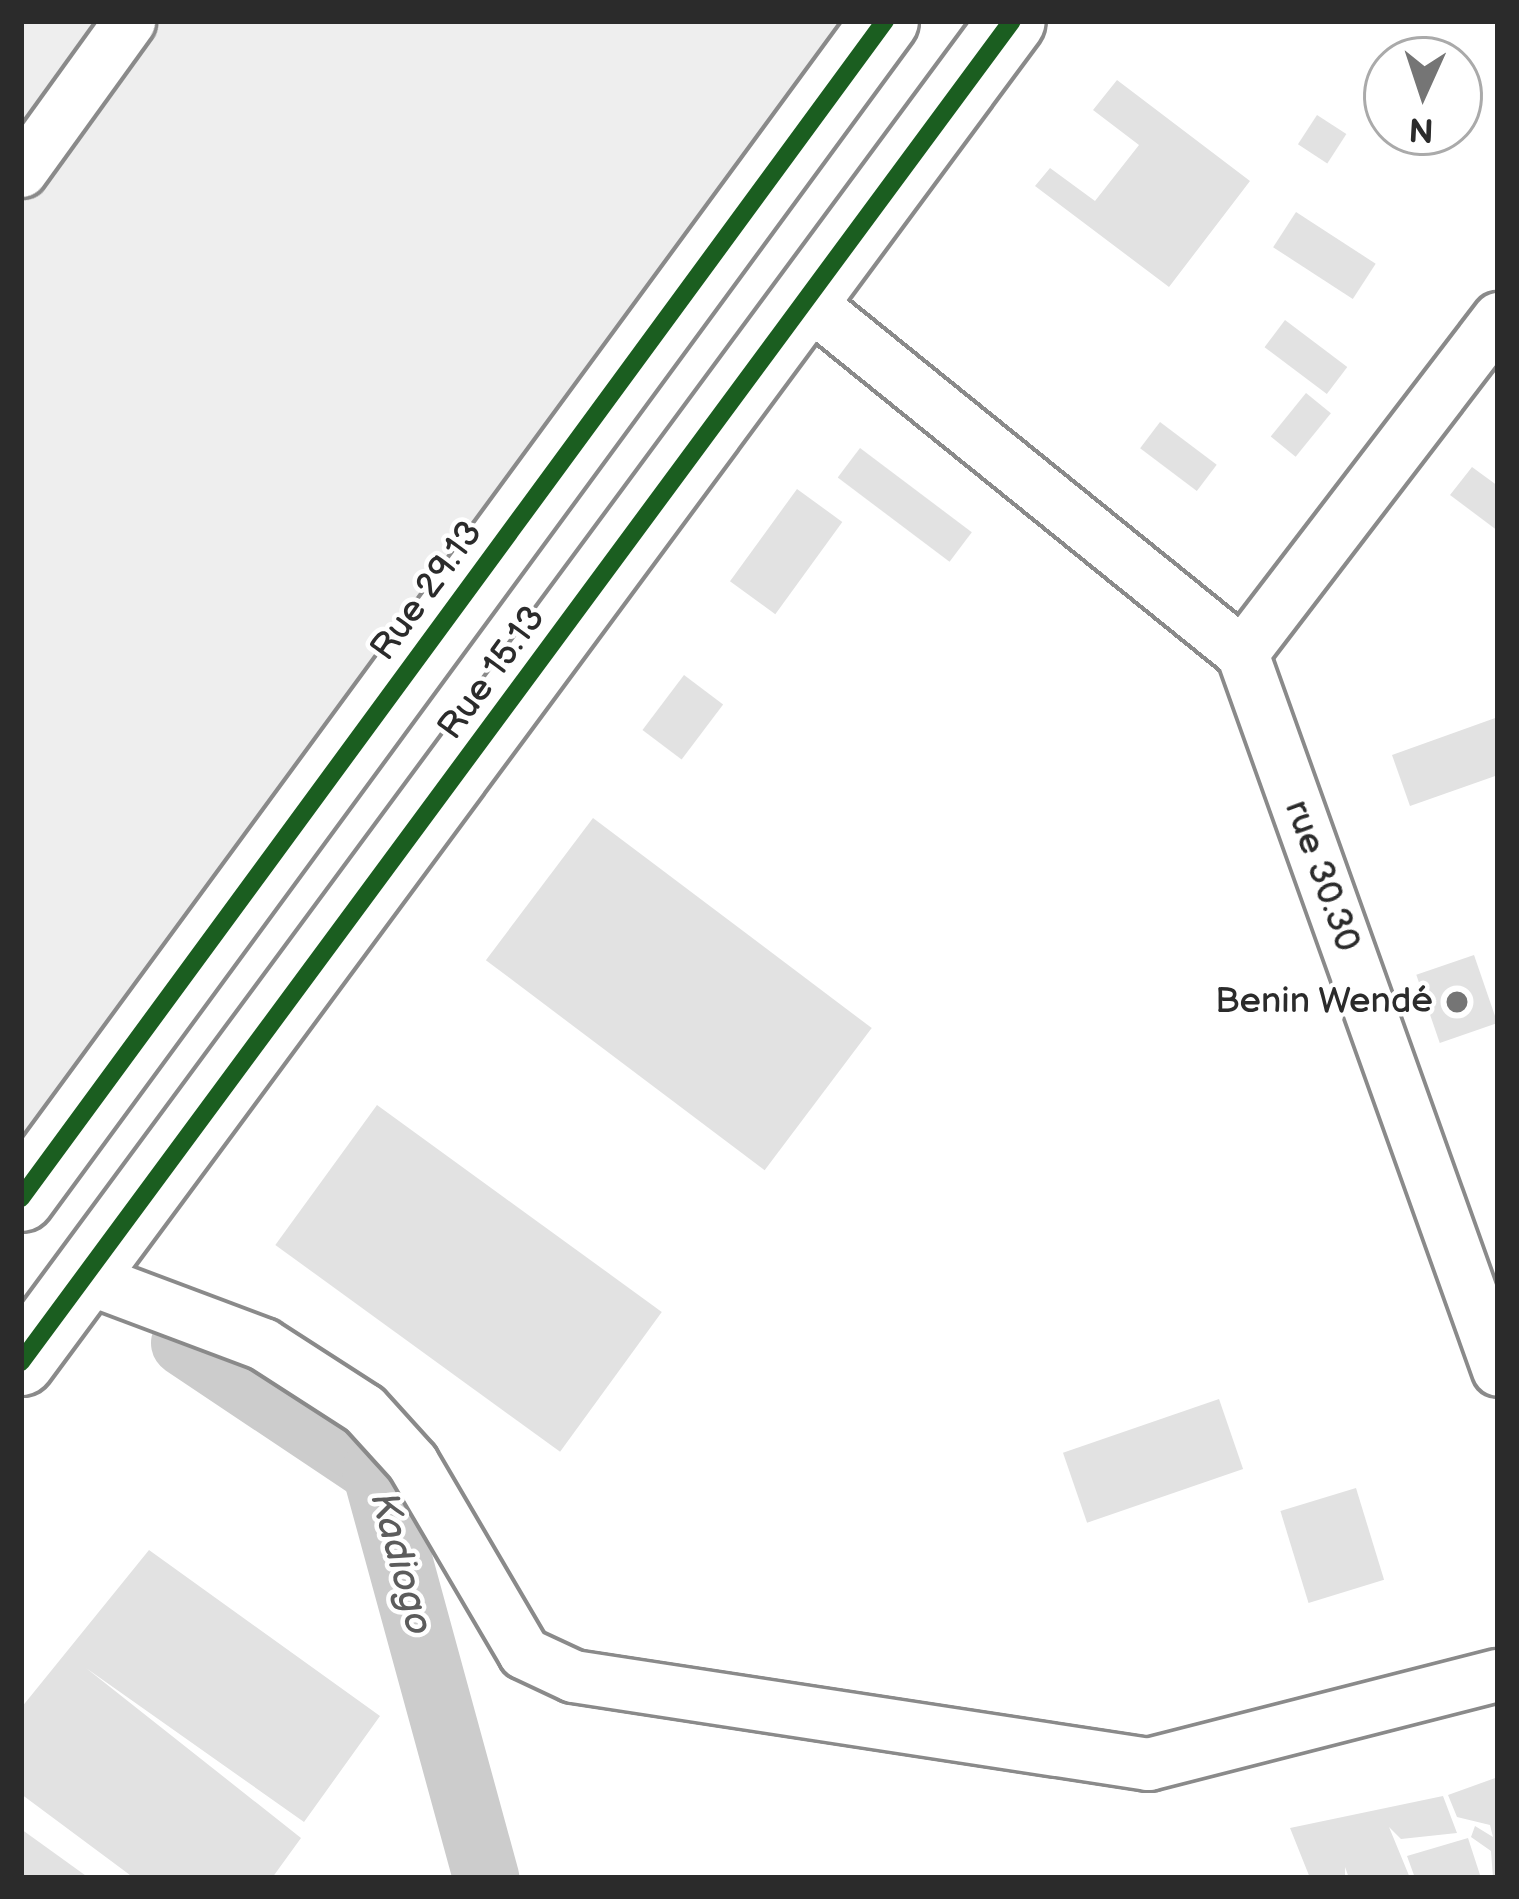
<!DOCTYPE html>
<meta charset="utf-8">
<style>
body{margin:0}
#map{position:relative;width:1519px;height:1899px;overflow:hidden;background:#fff;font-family:"Balsamiq Sans",sans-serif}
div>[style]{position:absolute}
.built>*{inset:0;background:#eee}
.canal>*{height:66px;margin:-33px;padding:0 33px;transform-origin:33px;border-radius:33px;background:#ccc}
.building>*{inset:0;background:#e2e2e2;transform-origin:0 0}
.roads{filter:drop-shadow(3px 0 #8a8a8a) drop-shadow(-3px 0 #8a8a8a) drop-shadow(0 3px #8a8a8a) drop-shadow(0 -3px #8a8a8a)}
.street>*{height:51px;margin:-25.5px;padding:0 25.5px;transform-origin:25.5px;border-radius:25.5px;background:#fff}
.secondary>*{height:66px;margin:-33px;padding:0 33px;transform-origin:33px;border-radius:33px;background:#fff}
.cycleway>*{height:18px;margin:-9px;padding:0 9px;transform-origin:9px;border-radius:9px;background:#1b5e20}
.dots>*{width:33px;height:33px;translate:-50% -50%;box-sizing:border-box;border:6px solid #fff;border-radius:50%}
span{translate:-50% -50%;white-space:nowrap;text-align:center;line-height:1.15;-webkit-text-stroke:9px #fff;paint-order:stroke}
.street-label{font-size:36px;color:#2b2b2b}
.poi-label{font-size:36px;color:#2b2b2b}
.right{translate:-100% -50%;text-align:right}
.water-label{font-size:39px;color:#5c5c5c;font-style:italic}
.frame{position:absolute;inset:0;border:24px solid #2b2b2b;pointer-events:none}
.north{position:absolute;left:1363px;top:36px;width:120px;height:120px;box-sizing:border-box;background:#fff;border:3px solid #aaa;border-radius:50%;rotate:183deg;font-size:33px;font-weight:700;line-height:48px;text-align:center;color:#2b2b2b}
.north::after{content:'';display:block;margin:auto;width:42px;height:54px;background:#757575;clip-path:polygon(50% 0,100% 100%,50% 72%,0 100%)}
</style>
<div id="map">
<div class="built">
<div style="clip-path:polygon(21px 21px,894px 21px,21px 1201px)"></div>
</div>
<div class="canal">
<div style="left:184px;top:1343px;width:230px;rotate:33.8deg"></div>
<div style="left:375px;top:1471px;width:422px;rotate:74.7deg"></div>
</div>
<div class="building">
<div style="clip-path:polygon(1117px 80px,1250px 181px,1169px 287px,1035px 186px,1050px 168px,1095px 201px,1139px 145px,1093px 110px)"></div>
<div style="left:1317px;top:115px;width:35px;height:35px;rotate:33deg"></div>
<div style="left:1296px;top:212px;width:95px;height:42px;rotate:33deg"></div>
<div style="left:1285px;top:320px;width:78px;height:34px;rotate:37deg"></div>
<div style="left:1306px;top:393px;width:32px;height:56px;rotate:39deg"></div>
<div style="left:1160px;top:422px;width:71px;height:33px;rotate:37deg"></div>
<div style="left:860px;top:448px;width:140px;height:37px;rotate:37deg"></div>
<div style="clip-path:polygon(1472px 467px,1498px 486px,1498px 531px,1450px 495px)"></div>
<div style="left:797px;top:489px;width:56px;height:114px;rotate:36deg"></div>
<div style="left:684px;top:675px;width:49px;height:69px;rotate:37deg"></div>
<div style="clip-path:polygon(1498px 717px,1498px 775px,1410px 806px,1392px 755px)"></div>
<div style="left:593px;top:818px;width:349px;height:178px;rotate:37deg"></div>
<div style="left:1474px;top:955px;width:72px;height:61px;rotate:71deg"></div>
<div style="left:377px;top:1105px;width:352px;height:173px;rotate:36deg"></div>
<div style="left:1219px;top:1399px;width:74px;height:165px;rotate:71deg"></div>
<div style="left:1356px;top:1488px;width:96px;height:79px;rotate:73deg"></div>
<div style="clip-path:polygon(149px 1550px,380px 1716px,304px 1822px,86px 1668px,301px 1838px,272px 1878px,134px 1878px,21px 1794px,21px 1708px)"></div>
<div style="clip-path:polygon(1498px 1777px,1498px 1878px,1493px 1878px,1491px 1851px,1471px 1837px,1475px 1826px,1493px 1837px,1490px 1825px,1457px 1817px,1448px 1795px)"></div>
<div style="clip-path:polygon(1443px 1796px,1457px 1833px,1401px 1839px,1389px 1827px,1410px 1878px,1349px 1878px,1345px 1867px,1345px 1878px,1310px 1878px,1290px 1828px)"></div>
<div style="clip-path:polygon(21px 1829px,89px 1878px,21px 1878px)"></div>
<div style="clip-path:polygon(1468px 1838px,1481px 1878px,1415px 1878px,1407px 1856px)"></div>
</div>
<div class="roads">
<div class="street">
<div style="left:21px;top:171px;width:185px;rotate:-54.2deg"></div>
<div style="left:807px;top:301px;width:560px;rotate:38.98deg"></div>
<div style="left:1242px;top:653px;width:761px;rotate:70.35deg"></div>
<div style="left:1242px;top:653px;width:422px;rotate:-52.6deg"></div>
<div style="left:85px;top:1277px;width:190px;rotate:20.6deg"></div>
<div style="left:263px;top:1344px;width:120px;rotate:32.8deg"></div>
<div style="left:364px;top:1409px;width:72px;rotate:47.8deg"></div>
<div style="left:412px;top:1462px;width:221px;rotate:59.6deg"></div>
<div style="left:524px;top:1653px;width:54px;rotate:25.1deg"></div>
<div style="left:573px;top:1676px;width:582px;rotate:8.7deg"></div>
<div style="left:1148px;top:1764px;width:361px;rotate:-14.3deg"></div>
</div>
<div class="secondary">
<div style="left:21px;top:1198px;width:1460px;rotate:-53.72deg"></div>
<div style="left:21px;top:1362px;width:1667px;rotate:-53.54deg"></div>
</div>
</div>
<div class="cycleway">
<div style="left:21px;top:1198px;width:1460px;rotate:-53.72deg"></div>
<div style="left:21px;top:1362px;width:1667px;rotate:-53.54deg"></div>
</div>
<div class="dots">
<div style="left:1457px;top:1002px;background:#757575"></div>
</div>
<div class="street-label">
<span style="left:427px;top:591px;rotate:-54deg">Rue 29.13</span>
<span style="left:492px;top:673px;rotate:-54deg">Rue 15.13</span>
<span style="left:1322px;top:876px;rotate:70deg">rue 30.30</span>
</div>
<div class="poi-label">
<span class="right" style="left:1433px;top:1002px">Benin Wendé</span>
</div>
<div class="water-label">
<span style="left:400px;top:1564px;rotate:75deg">Kadiogo</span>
</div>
<div class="frame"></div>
<div class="north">N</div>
</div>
